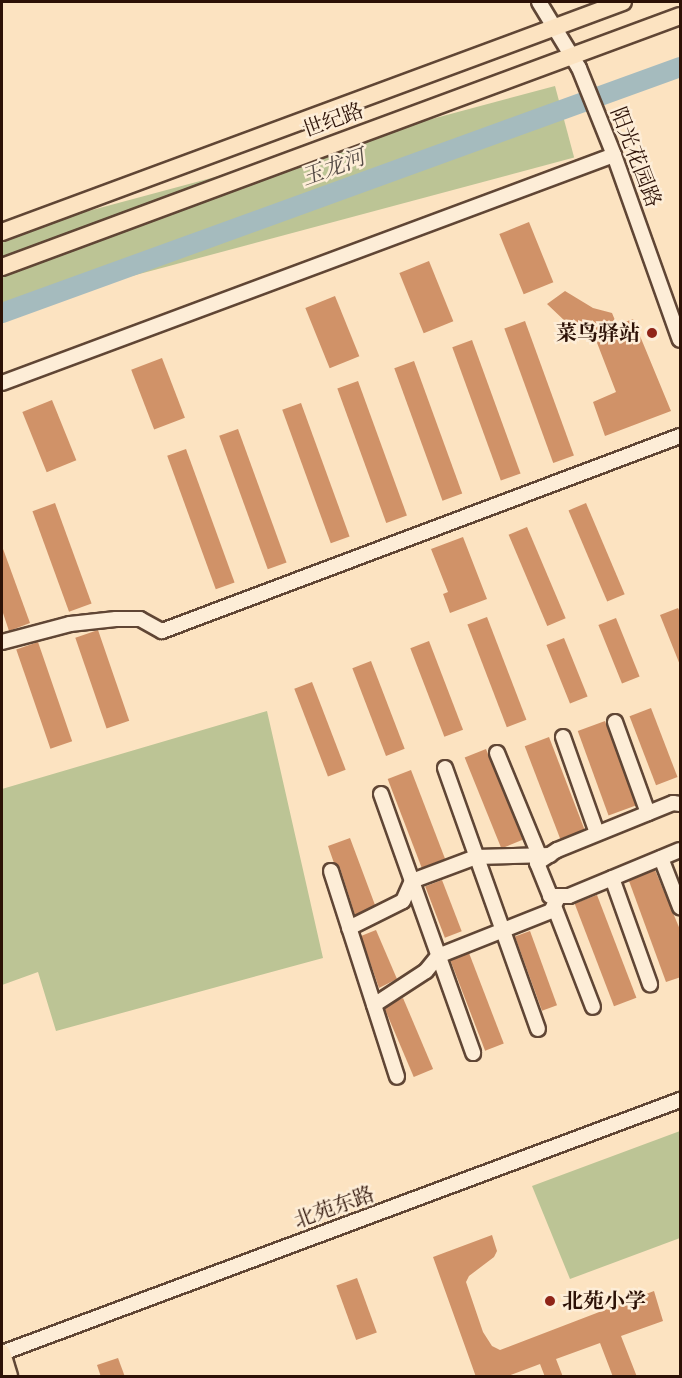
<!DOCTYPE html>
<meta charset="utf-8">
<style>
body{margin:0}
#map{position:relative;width:682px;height:1378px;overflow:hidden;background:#fce3c1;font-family:"EB Garamond","Noto Serif SC",serif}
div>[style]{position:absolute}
.green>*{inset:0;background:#bcc495;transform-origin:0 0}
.river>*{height:20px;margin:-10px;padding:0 10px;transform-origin:10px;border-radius:10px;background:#a5bbbe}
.building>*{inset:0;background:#d09268;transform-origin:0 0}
.roads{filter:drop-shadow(2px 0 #604635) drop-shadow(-2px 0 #604635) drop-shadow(0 2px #604635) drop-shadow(0 -2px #604635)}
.minor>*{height:14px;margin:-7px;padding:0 7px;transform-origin:7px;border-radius:7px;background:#fdedd7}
.major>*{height:16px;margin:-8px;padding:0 8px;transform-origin:8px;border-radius:8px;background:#fce3c1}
.dots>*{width:16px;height:16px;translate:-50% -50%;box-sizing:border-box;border:3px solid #fdedd7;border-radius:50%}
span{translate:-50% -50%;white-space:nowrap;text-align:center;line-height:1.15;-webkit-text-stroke:5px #fdedd7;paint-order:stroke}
.street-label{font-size:21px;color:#2c1106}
.poi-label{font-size:21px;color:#2c1106;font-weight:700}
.right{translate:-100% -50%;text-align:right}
.left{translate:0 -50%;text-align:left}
.water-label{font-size:22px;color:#564c46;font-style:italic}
.frame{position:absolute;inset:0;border:3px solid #2c1106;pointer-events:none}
</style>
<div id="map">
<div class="green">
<div style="left:555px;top:86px;width:74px;height:590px;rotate:75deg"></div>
<div style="clip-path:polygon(267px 711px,323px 958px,56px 1031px,38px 972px,2px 985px,2px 789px)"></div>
<div style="clip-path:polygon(680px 1131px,680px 1238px,570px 1279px,532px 1186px)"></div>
</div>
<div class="river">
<div style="left:2px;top:313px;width:721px;rotate:-19.94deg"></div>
</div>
<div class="building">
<div style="left:529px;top:222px;width:65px;height:32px;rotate:68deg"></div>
<div style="left:429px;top:261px;width:65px;height:32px;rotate:68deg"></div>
<div style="clip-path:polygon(565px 291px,593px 308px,612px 313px,617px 325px,633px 319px,671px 411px,605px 436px,593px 402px,616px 392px,594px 335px,566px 322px,547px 304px)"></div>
<div style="left:335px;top:296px;width:65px;height:32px;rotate:68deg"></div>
<div style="left:525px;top:321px;width:143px;height:22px;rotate:70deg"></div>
<div style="left:472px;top:340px;width:142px;height:21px;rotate:70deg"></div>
<div style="left:162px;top:358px;width:64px;height:33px;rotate:69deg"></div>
<div style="left:414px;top:361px;width:141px;height:21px;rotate:70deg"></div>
<div style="left:358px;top:381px;width:143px;height:22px;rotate:70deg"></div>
<div style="left:52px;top:400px;width:65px;height:32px;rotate:68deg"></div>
<div style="left:301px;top:403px;width:142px;height:20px;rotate:70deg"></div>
<div style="left:238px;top:429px;width:142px;height:20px;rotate:70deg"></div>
<div style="left:186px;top:449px;width:142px;height:20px;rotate:70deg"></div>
<div style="left:55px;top:503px;width:107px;height:24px;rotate:70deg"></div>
<div style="left:586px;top:503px;width:99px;height:19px;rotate:67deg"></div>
<div style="left:527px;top:527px;width:99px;height:20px;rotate:67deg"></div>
<div style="clip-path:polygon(463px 537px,487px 599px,450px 613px,443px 594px,448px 592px,431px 549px)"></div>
<div style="clip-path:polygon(2px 546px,30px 623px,9px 631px,2px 610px)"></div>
<div style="clip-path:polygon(678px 608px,681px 614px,680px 665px,660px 615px)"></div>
<div style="left:487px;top:617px;width:110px;height:21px;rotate:69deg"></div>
<div style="left:616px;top:618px;width:63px;height:19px;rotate:68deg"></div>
<div style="left:98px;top:630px;width:96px;height:24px;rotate:71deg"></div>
<div style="left:564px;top:638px;width:63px;height:19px;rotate:68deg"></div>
<div style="left:429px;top:641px;width:95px;height:20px;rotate:69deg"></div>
<div style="left:38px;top:642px;width:105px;height:23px;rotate:71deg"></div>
<div style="left:371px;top:661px;width:94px;height:20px;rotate:69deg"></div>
<div style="left:312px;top:682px;width:94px;height:19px;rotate:69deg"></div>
<div style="left:651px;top:708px;width:74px;height:23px;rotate:69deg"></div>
<div style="left:605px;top:721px;width:90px;height:29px;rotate:70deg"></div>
<div style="left:549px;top:737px;width:99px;height:26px;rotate:69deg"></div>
<div style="left:486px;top:749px;width:98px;height:23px;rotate:68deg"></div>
<div style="left:411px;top:770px;width:95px;height:25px;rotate:69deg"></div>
<div style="clip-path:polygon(350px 838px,375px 905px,355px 915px,340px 868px,334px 863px,328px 846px)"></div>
<div style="clip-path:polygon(655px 870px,681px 932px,681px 977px,666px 982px,629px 881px)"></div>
<div style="left:442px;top:880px;width:55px;height:18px;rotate:69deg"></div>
<div style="left:597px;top:895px;width:110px;height:24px;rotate:69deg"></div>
<div style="clip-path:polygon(376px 930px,397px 979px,379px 988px,361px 936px)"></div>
<div style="left:530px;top:931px;width:79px;height:16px;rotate:70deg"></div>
<div style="left:469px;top:953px;width:97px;height:20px;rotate:69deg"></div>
<div style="left:403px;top:998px;width:77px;height:21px;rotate:67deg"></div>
<div style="clip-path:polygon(492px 1235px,497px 1251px,494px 1257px,469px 1276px,466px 1282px,483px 1332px,492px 1346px,500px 1350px,654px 1291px,663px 1321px,621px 1336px,637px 1377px,613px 1377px,600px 1343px,556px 1359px,563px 1377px,545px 1377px,540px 1364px,505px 1377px,476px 1377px,433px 1257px)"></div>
<div style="left:357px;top:1278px;width:58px;height:22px;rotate:70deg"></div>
<div style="clip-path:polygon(118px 1358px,125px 1377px,101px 1377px,97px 1365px)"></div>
</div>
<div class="roads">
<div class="minor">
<div style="left:539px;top:2px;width:77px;rotate:58.8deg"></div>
<div style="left:579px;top:68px;width:94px;rotate:68.1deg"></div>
<div style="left:614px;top:155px;width:196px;rotate:70.4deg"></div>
<div style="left:2px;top:383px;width:653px;rotate:-20.43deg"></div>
<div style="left:2px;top:642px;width:70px;rotate:-14.8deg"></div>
<div style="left:70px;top:624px;width:46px;rotate:-6.2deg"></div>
<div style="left:116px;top:619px;width:24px"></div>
<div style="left:140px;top:619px;width:25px;rotate:29deg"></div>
<div style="left:162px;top:631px;width:553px;rotate:-20.63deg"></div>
<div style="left:615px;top:722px;width:97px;rotate:70.1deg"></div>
<div style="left:563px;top:737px;width:102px;rotate:70.5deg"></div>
<div style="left:497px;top:753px;width:110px;rotate:67.6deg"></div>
<div style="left:445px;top:768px;width:277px;rotate:70.4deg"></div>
<div style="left:381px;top:794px;width:275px;rotate:70.4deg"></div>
<div style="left:680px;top:804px;width:7px;rotate:-172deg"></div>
<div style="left:673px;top:803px;width:125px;rotate:157.9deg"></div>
<div style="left:557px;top:850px;width:24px;rotate:147deg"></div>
<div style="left:537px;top:863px;width:35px;rotate:68deg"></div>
<div style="left:550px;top:896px;width:19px"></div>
<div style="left:569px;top:896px;width:120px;rotate:-22.5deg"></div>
<div style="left:661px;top:858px;width:53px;rotate:68.8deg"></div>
<div style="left:331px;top:871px;width:216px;rotate:72.2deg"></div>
<div style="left:612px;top:878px;width:113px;rotate:70.3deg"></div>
<div style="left:554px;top:906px;width:108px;rotate:68.9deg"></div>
<div style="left:349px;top:928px;width:60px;rotate:-26.6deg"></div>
<div style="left:403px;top:901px;width:22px;rotate:-66deg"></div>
<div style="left:412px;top:881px;width:68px;rotate:-20.6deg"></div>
<div style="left:476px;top:857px;width:74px;rotate:-1.5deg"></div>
<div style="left:374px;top:1005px;width:62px;rotate:-33.2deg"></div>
<div style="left:426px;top:971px;width:19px;rotate:-51deg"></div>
<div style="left:438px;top:956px;width:122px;rotate:-21.7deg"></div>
<div style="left:551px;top:911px;width:17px;rotate:-62deg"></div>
<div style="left:2px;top:1353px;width:724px;rotate:-20.46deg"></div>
</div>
<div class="major">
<div style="left:2px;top:232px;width:662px;rotate:-20.32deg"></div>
<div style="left:2px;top:267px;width:723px;rotate:-20.31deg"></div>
<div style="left:2px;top:1353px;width:24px;rotate:73deg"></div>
</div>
</div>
<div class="dots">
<div style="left:652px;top:333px;background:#8f2418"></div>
<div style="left:550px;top:1301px;background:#8f2418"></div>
</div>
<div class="street-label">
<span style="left:333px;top:120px;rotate:-20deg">世纪路</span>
<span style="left:636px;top:157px;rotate:69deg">阳光花园路</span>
<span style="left:334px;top:1207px;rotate:-20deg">北苑东路</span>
</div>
<div class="poi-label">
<span class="right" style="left:640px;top:333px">菜鸟驿站</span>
<span class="left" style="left:562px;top:1301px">北苑小学</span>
</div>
<div class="water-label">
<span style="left:333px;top:167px;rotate:-20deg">玉龙河</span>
</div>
<div class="frame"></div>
</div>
